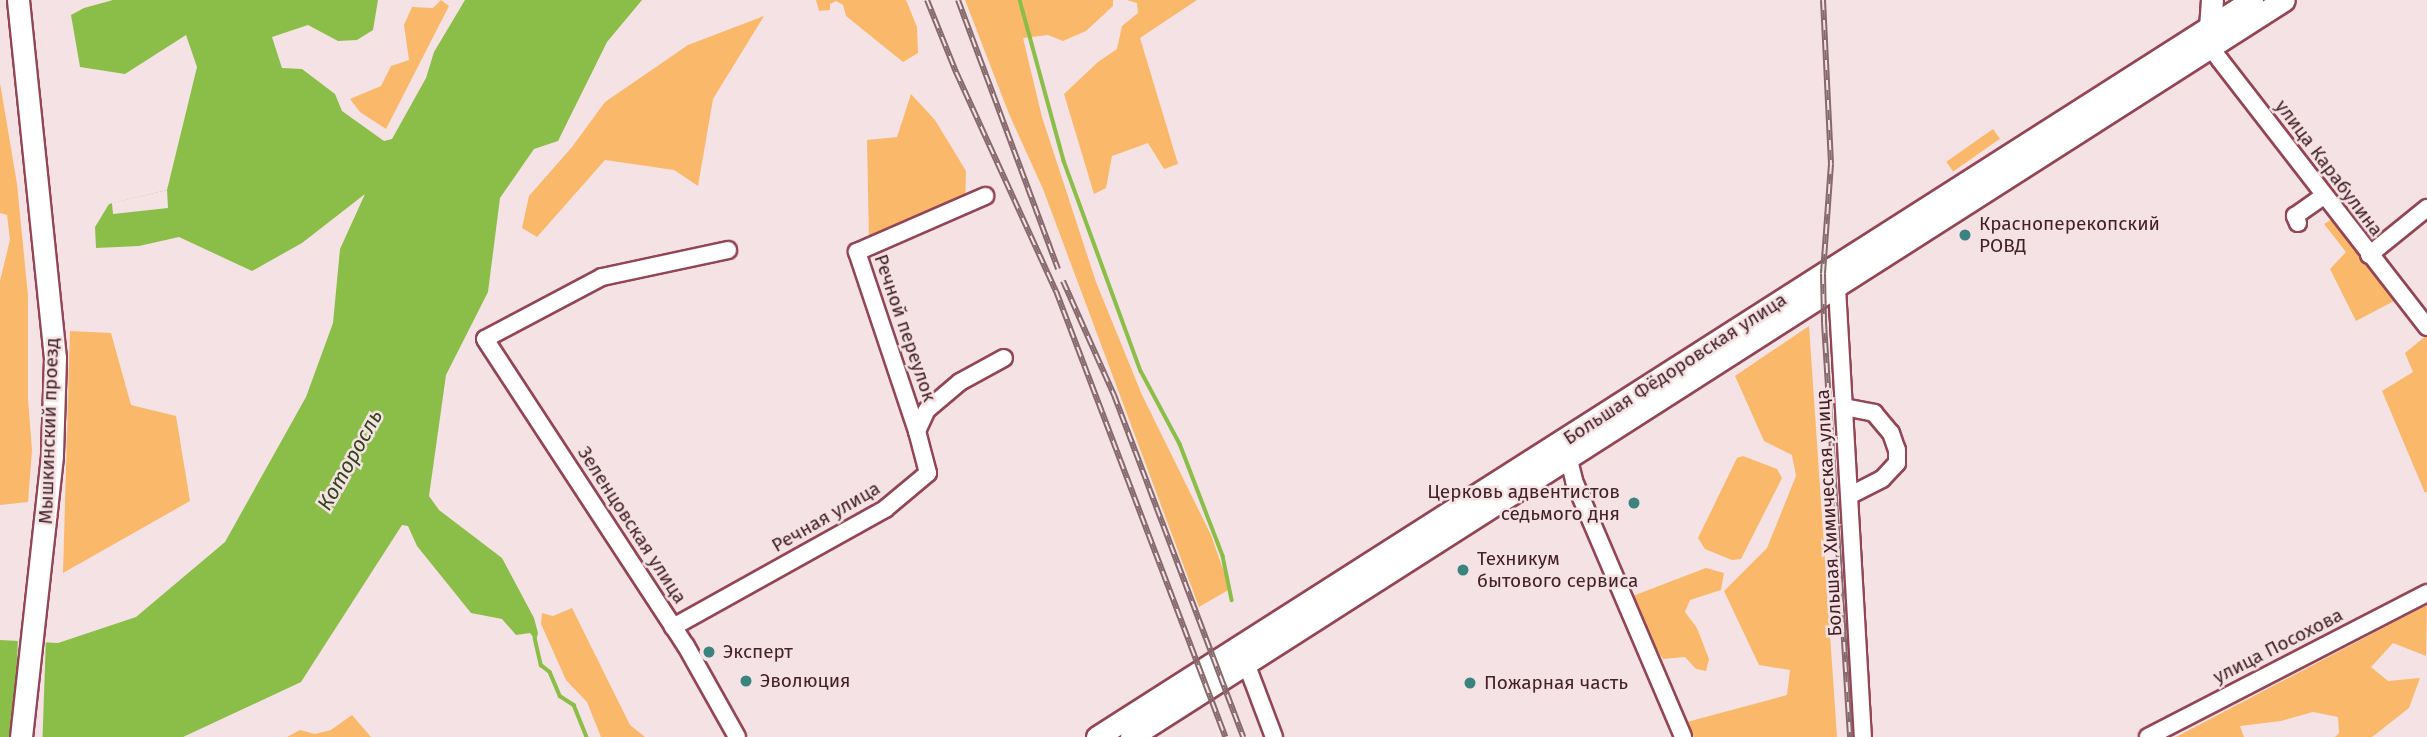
<!DOCTYPE html>
<meta charset="utf-8">
<style>
body{margin:0}
#map{position:relative;width:2427px;height:737px;overflow:hidden;background:#f5e2e4;font-family:"Fira Sans",sans-serif}
div>[style]{position:absolute}
.green>*{inset:0;background:#fab86b;transform-origin:0 0}
.water>*{inset:0;background:#8bbe48}
.pier>*{inset:0;background:#f5e2e4;transform-origin:0 0}
.stream>*{height:3.5px;margin:-1.75px;padding:0 1.75px;transform-origin:1.75px;border-radius:1.75px;background:#8bbe48}
.roads{filter:drop-shadow(2px 0 #934555) drop-shadow(-2px 0 #934555) drop-shadow(0 2px #934555) drop-shadow(0 -2px #934555)}
.minor>*{height:16px;margin:-8px;padding:0 8px;transform-origin:8px;border-radius:8px;background:#fff}
.major>*{height:21px;margin:-10.5px;padding:0 10.5px;transform-origin:10.5px;border-radius:10.5px;background:#fff}
.rail>*{height:6px;margin-top:-3px;transform-origin:0;background:repeating-linear-gradient(90deg,#f5e2e4 0 10px,#85696d 0 20px);box-sizing:border-box;border-block:2px solid #85696d}
.dots>*{width:19px;height:19px;translate:-50% -50%;box-sizing:border-box;border:4px solid #f5e2e4;border-radius:50%}
span{translate:-50% -50%;white-space:nowrap;text-align:center;line-height:1.15;-webkit-text-stroke:5px #f5e2e4;paint-order:stroke}
.street-label{font-size:19px;color:#432127}
.poi-label{font-size:19px;color:#432127}
.left{translate:0 -50%;text-align:left}
.right{translate:-100% -50%;text-align:right}
.water-label{font-size:21px;color:#314517;font-style:italic}
</style>
<div id="map">
<div class="green">
<div style="clip-path:polygon(441px 0,449px 6px,386px 129px,360px 112px,350px 99px,381px 86px,391px 66px,409px 60px,404px 25px,412px 7px,433px 8px)"></div>
<div style="clip-path:polygon(816px 0,906px 0,917px 27px,918px 53px,903px 62px,846px 16px,843px 5px,836px 1px,830px 4px,830px 10px,819px 11px)"></div>
<div style="clip-path:polygon(965px 0,1113px 0,1113px 6px,1086px 31px,1063px 41px,1048px 35px,1023px 38px,1042px 117px,1096px 282px,1142px 395px,1211px 535px,1230px 589px,1199px 607px,1043px 189px,1009px 114px)"></div>
<div style="clip-path:polygon(1127px 0,1197px 0,1140px 38px,1178px 164px,1164px 169px,1148px 143px,1112px 156px,1106px 188px,1094px 194px,1064px 94px,1098px 62px,1117px 49px,1122px 26px,1138px 13px,1137px 3px)"></div>
<div style="clip-path:polygon(764px 16px,713px 99px,698px 186px,674px 170px,605px 160px,537px 237px,522px 228px,529px 196px,572px 147px,605px 102px,688px 45px)"></div>
<div style="clip-path:polygon(0 83px,17px 184px,28px 296px,28px 399px,32px 450px,28px 502px,0 505px,0 281px,10px 240px,7px 215px,0 213px)"></div>
<div style="clip-path:polygon(911px 94px,935px 120px,966px 171px,965px 211px,869px 241px,867px 140px,897px 137px)"></div>
<div style="left:1993px;top:129px;width:12px;height:57px;rotate:55deg"></div>
<div style="clip-path:polygon(2334px 218px,2396px 300px,2356px 321px,2330px 269px,2346px 252px,2324px 224px)"></div>
<div style="clip-path:polygon(1809px 326px,1837px 737px,1694px 737px,1687px 722px,1787px 695px,1790px 670px,1759px 665px,1724px 591px,1767px 548px,1796px 476px,1792px 455px,1764px 441px,1735px 376px)"></div>
<div style="clip-path:polygon(70px 331px,111px 333px,131px 405px,176px 416px,190px 501px,63px 573px)"></div>
<div style="clip-path:polygon(2427px 335px,2427px 492px,2425px 493px,2382px 391px,2413px 372px,2405px 353px)"></div>
<div style="clip-path:polygon(1743px 456px,1777px 469px,1782px 478px,1741px 559px,1732px 560px,1705px 549px,1698px 538px,1737px 458px)"></div>
<div style="clip-path:polygon(1706px 568px,1724px 573px,1721px 590px,1690px 600px,1685px 612px,1697px 628px,1709px 659px,1706px 671px,1696px 669px,1685px 657px,1663px 659px,1648px 638px,1630px 597px)"></div>
<div style="clip-path:polygon(2427px 605px,2426px 656px,2393px 643px,2371px 667px,2388px 681px,2420px 678px,2409px 708px,2372px 737px,2335px 737px,2339px 733px,2338px 717px,2313px 712px,2281px 721px,2240px 726px,2244px 737px,2176px 737px)"></div>
<div style="clip-path:polygon(572px 608px,630px 725px,645px 737px,601px 737px,587px 702px,566px 680px,541px 624px,542px 613px,553px 616px)"></div>
<div style="clip-path:polygon(352px 715px,371px 737px,287px 737px,300px 730px,315px 734px,331px 730px)"></div>
</div>
<div class="water">
<div style="clip-path:polygon(113px 0,378px 0,373px 30px,357px 40px,338px 41px,308px 25px,272px 37px,282px 68px,302px 69px,335px 94px,342px 111px,384px 141px,392px 139px,426px 78px,434px 52px,465px 0,642px 0,607px 42px,558px 141px,534px 149px,500px 198px,488px 292px,446px 375px,429px 496px,439px 510px,502px 558px,534px 618px,538px 633px,536px 641px,530px 633px,516px 635px,502px 619px,471px 613px,417px 546px,408px 526px,402px 525px,301px 682px,183px 737px,0 737px,0 640px,58px 643px,136px 617px,225px 542px,306px 397px,333px 323px,340px 249px,365px 194px,302px 243px,252px 271px,179px 237px,139px 246px,96px 248px,95px 227px,109px 204px,167px 190px,197px 67px,186px 35px,125px 74px,80px 67px,71px 15px,84px 8px)"></div>
</div>
<div class="pier">
<div style="clip-path:polygon(167px 190px,168px 208px,113px 214px,112px 203px)"></div>
<div style="left:18px;top:637px;width:28px;height:101px;rotate:2deg"></div>
</div>
<div class="stream">
<div style="left:1020px;top:0;width:167px;rotate:74.7deg"></div>
<div style="left:1064px;top:161px;width:224px;rotate:69.9deg"></div>
<div style="left:1141px;top:371px;width:83px;rotate:61.9deg"></div>
<div style="left:1180px;top:444px;width:120px;rotate:69deg"></div>
<div style="left:1223px;top:556px;width:45px;rotate:78.4deg"></div>
<div style="left:535px;top:638px;width:28px;rotate:77deg"></div>
<div style="left:541px;top:665px;width:11px;rotate:38deg"></div>
<div style="left:550px;top:672px;width:26px;rotate:67deg"></div>
<div style="left:560px;top:696px;width:17px;rotate:33deg"></div>
<div style="left:574px;top:705px;width:35px;rotate:68deg"></div>
</div>
<div class="roads">
<div class="minor">
<div style="left:2210px;top:36px;width:12px;rotate:85deg"></div>
<div style="left:2211px;top:48px;width:15px;rotate:53deg"></div>
<div style="left:2220px;top:60px;width:338px;rotate:52.2deg"></div>
<div style="left:2298px;top:223px;width:8px;rotate:-113deg"></div>
<div style="left:2295px;top:216px;width:35px;rotate:-35deg"></div>
<div style="left:728px;top:250px;width:129px;rotate:167.9deg"></div>
<div style="left:602px;top:277px;width:132px;rotate:152.1deg"></div>
<div style="left:485px;top:339px;width:367px;rotate:56.8deg"></div>
<div style="left:686px;top:646px;width:104px;rotate:60.7deg"></div>
<div style="left:2369px;top:255px;width:75px;rotate:-39deg"></div>
<div style="left:1837px;top:288px;width:450px;rotate:86.7deg"></div>
<div style="left:1844px;top:407px;width:31px;rotate:11deg"></div>
<div style="left:1874px;top:413px;width:26px;rotate:50deg"></div>
<div style="left:1891px;top:433px;width:18px;rotate:71deg"></div>
<div style="left:1897px;top:450px;width:13px;rotate:90deg"></div>
<div style="left:1897px;top:463px;width:22px;rotate:133deg"></div>
<div style="left:1882px;top:479px;width:37px;rotate:153deg"></div>
<div style="left:917px;top:431px;width:189px;rotate:-108.5deg"></div>
<div style="left:857px;top:252px;width:140px;rotate:-23.6deg"></div>
<div style="left:1566px;top:448px;width:34px;rotate:76deg"></div>
<div style="left:1574px;top:481px;width:278px;rotate:66.9deg"></div>
<div style="left:673px;top:627px;width:243px;rotate:-29.1deg"></div>
<div style="left:885px;top:509px;width:56px;rotate:-39.9deg"></div>
<div style="left:928px;top:473px;width:43px;rotate:-104.7deg"></div>
<div style="left:917px;top:431px;width:23px;rotate:-65deg"></div>
<div style="left:927px;top:410px;width:43px;rotate:-40.3deg"></div>
<div style="left:960px;top:382px;width:50px;rotate:-28.6deg"></div>
<div style="left:1246px;top:663px;width:79px;rotate:69.3deg"></div>
<div style="left:2148px;top:737px;width:314px;rotate:-27.3deg"></div>
</div>
<div class="major">
<div style="left:18px;top:0;width:360px;rotate:84.1deg"></div>
<div style="left:55px;top:358px;width:98px;rotate:91.8deg"></div>
<div style="left:52px;top:456px;width:283px;rotate:96.3deg"></div>
<div style="left:2210px;top:28px;width:28px;rotate:-86deg"></div>
<div style="left:1097px;top:737px;width:1370px;rotate:-32.54deg"></div>
<div style="left:1131px;top:737px;width:1368px;rotate:-32.59deg"></div>
</div>
</div>
<div class="rail">
<div style="left:927px;top:0;width:78px;rotate:68.1deg"></div>
<div style="left:956px;top:72px;width:241px;rotate:65.5deg"></div>
<div style="left:1056px;top:291px;width:477px;rotate:69.2deg"></div>
<div style="left:958px;top:0;width:287px;rotate:69.6deg"></div>
<div style="left:1823px;top:0;width:164px;rotate:87.2deg"></div>
<div style="left:1831px;top:164px;width:110px;rotate:94.2deg"></div>
<div style="left:1823px;top:274px;width:49px;rotate:88.8deg"></div>
<div style="left:1824px;top:323px;width:415px;rotate:86.4deg"></div>
<div style="left:1063px;top:281px;width:125px;rotate:65.9deg"></div>
<div style="left:1114px;top:395px;width:366px;rotate:69.3deg"></div>
</div>
<div class="dots">
<div style="left:1965px;top:235px;background:#3b837e"></div>
<div style="left:1634px;top:503px;background:#3b837e"></div>
<div style="left:1463px;top:570px;background:#3b837e"></div>
<div style="left:709px;top:652px;background:#3b837e"></div>
<div style="left:746px;top:681px;background:#3b837e"></div>
<div style="left:1470px;top:683px;background:#3b837e"></div>
</div>
<div class="street-label">
<span style="left:2329px;top:168px;rotate:53deg">улица Карабулина</span>
<span style="left:905px;top:328px;rotate:71deg">Речной переулок</span>
<span style="left:1675px;top:369px;rotate:-33deg">Большая Фёдоровская улица</span>
<span style="left:49px;top:431px;rotate:-88deg">Мышкинский проезд</span>
<span style="left:1829px;top:513px;rotate:-93deg">Большая Химическая улица</span>
<span style="left:826px;top:517px;rotate:-30deg">Речная улица</span>
<span style="left:632px;top:525px;rotate:57deg">Зеленцовская улица</span>
<span style="left:2278px;top:646px;rotate:-27deg">улица Посохова</span>
</div>
<div class="poi-label">
<span class="left" style="left:1979px;top:235px">Красноперекопский<br>РОВД</span>
<span class="right" style="left:1620px;top:503px">Церковь адвентистов<br>седьмого дня</span>
<span class="left" style="left:1477px;top:570px">Техникум<br>бытового сервиса</span>
<span class="left" style="left:723px;top:652px">Эксперт</span>
<span class="left" style="left:760px;top:681px">Эволюция</span>
<span class="left" style="left:1484px;top:683px">Пожарная часть</span>
</div>
<div class="water-label">
<span style="left:350px;top:460px;rotate:-61deg">Которосль</span>
</div>
</div>
